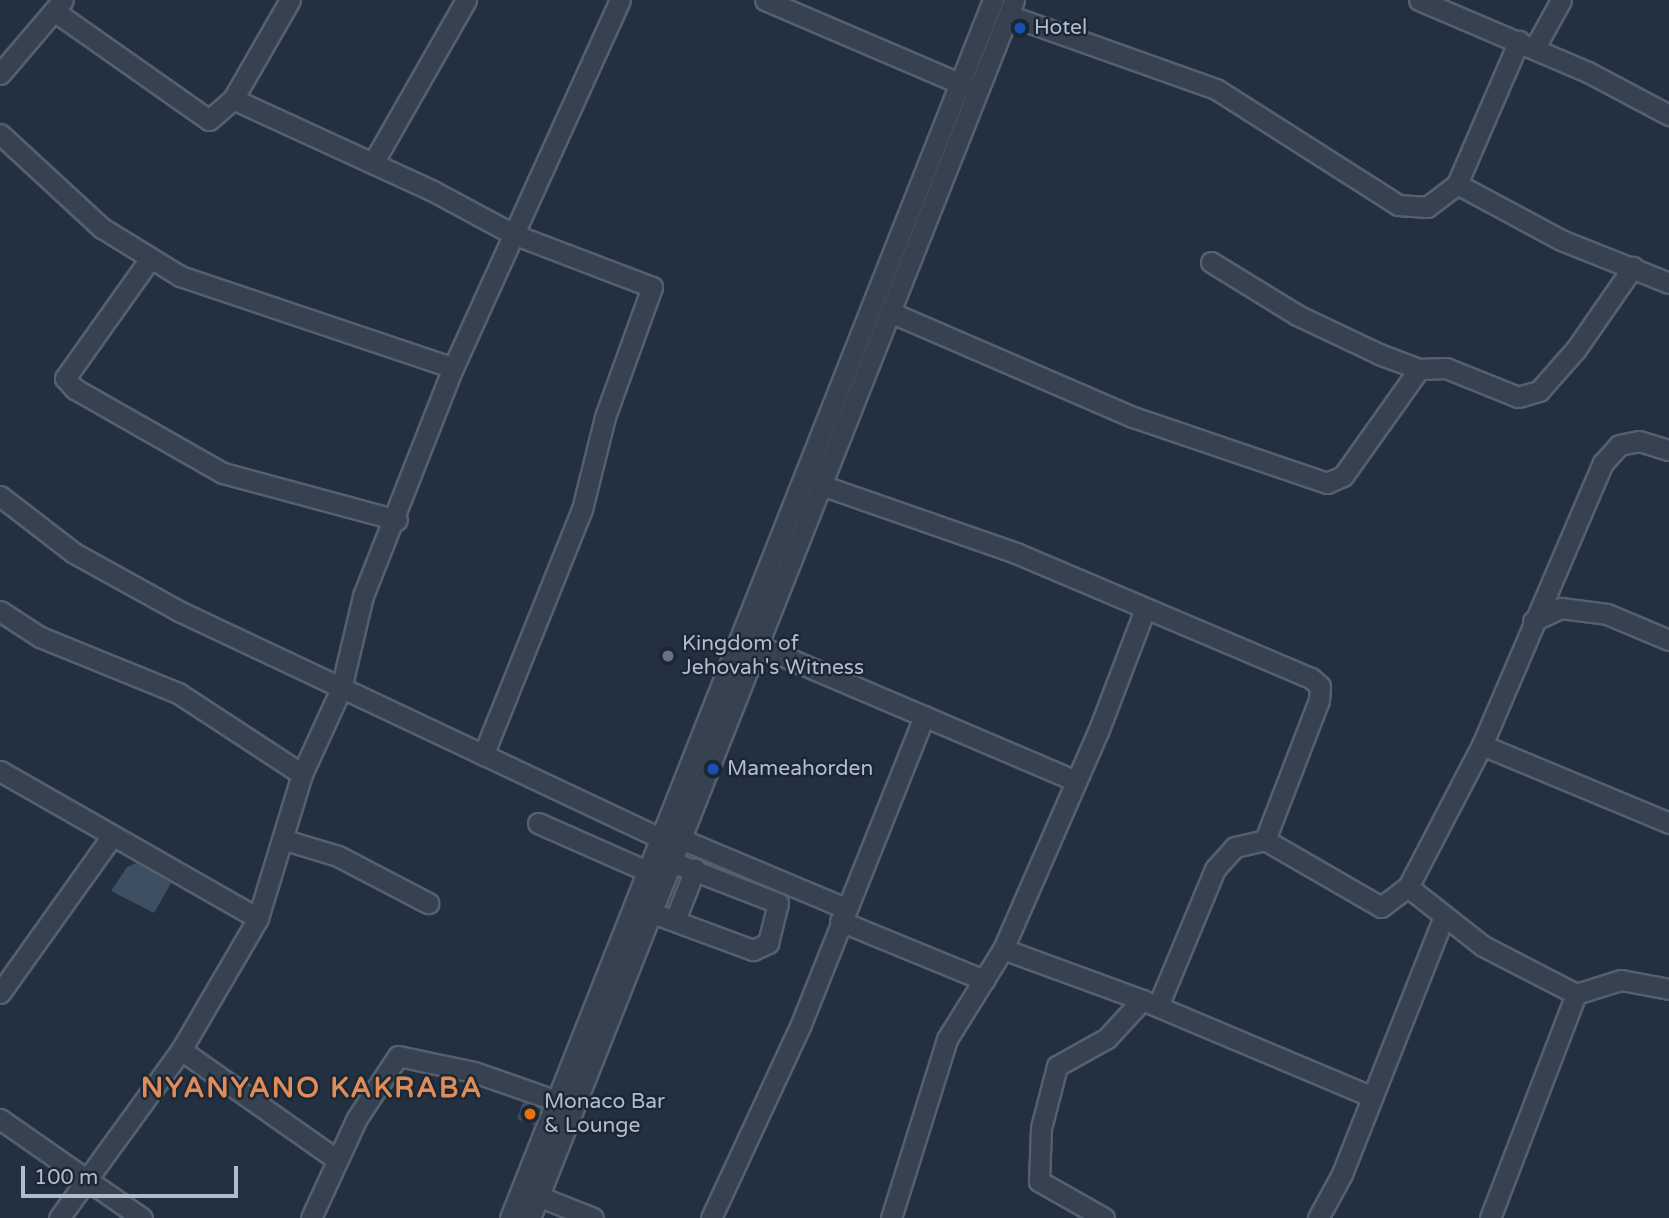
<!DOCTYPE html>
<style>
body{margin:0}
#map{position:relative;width:1669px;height:1218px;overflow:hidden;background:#223041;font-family:"Varela Round",sans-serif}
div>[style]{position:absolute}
.building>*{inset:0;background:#3d4f60;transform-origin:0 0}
.roads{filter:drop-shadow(2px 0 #54606e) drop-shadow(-2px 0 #54606e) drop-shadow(0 2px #54606e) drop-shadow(0 -2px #54606e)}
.minor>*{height:19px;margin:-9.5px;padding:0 9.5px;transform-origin:9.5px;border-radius:9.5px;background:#364250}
.dots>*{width:19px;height:19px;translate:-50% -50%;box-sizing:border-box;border:4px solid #1b2735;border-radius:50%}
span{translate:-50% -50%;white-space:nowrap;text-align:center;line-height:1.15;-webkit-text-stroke:5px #1b2735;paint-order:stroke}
.poi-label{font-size:21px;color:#b2bdcb}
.left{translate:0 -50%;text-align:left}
.district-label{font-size:28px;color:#e08c58;font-weight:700;letter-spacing:2px}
.scale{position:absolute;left:21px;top:1166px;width:217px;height:32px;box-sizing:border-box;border:4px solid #b2bdcb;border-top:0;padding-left:9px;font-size:21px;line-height:24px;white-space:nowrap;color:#b2bdcb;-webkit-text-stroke:5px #1b2735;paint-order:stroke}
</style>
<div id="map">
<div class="building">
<div style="clip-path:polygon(137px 863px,171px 883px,154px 913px,111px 891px,127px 867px)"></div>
<div style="left:523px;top:1102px;width:18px;height:18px;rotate:19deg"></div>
</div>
<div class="roads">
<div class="minor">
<div style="left:765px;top:0;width:223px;rotate:23.2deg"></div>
<div style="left:1419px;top:0;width:184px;rotate:23.1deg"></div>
<div style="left:1588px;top:72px;width:92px;rotate:28deg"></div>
<div style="left:54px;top:11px;width:189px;rotate:35.1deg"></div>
<div style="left:209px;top:120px;width:32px;rotate:-41deg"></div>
<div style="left:233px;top:99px;width:114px;rotate:-60.1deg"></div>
<div style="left:1008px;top:15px;width:221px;rotate:19.6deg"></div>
<div style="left:1216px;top:89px;width:216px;rotate:32.5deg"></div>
<div style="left:1398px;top:205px;width:29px;rotate:4deg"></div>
<div style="left:1427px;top:207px;width:38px;rotate:-37deg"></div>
<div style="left:1457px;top:184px;width:118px;rotate:28.3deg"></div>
<div style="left:1561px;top:240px;width:116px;rotate:21.7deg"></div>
<div style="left:1534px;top:49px;width:56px;rotate:-61.1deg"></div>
<div style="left:0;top:74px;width:97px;rotate:-49.6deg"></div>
<div style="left:233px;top:99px;width:220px;rotate:24.7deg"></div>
<div style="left:433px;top:191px;width:91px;rotate:28.3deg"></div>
<div style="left:513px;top:234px;width:149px;rotate:20.9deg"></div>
<div style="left:652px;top:287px;width:138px;rotate:109.9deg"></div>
<div style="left:605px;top:417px;width:95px;rotate:104deg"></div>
<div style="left:582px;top:509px;width:265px;rotate:111.9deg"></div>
<div style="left:0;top:134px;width:139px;rotate:42.7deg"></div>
<div style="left:102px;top:228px;width:92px;rotate:31.6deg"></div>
<div style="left:180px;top:276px;width:288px;rotate:18.6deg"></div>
<div style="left:373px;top:163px;width:188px;rotate:-60.3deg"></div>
<div style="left:1457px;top:184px;width:156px;rotate:-66.6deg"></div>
<div style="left:149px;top:260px;width:145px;rotate:125.4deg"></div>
<div style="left:65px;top:378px;width:15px;rotate:48deg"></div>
<div style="left:75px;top:389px;width:170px;rotate:29.6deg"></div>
<div style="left:223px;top:473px;width:180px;rotate:15.1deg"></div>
<div style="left:1211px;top:262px;width:101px;rotate:31.6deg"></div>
<div style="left:1297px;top:315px;width:91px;rotate:25.4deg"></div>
<div style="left:1379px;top:354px;width:43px;rotate:20.6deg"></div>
<div style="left:1419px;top:369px;width:27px;rotate:-2deg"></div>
<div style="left:1446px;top:368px;width:78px;rotate:21.9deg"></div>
<div style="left:1518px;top:397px;width:22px;rotate:-16deg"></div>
<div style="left:1539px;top:391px;width:56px;rotate:-48.6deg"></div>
<div style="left:1576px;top:349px;width:100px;rotate:-55.2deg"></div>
<div style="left:890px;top:312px;width:265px;rotate:23.4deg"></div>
<div style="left:1133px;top:417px;width:205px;rotate:18.8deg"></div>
<div style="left:1327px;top:483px;width:17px;rotate:-24deg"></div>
<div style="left:1343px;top:476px;width:131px;rotate:-54.6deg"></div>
<div style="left:821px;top:485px;width:207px;rotate:19.2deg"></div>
<div style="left:1016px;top:553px;width:320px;rotate:23deg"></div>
<div style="left:1311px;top:678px;width:12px;rotate:42deg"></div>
<div style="left:1320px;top:686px;width:14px;rotate:94deg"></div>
<div style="left:1319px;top:700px;width:150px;rotate:111.1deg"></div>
<div style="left:1265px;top:840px;width:134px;rotate:30deg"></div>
<div style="left:1381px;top:907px;width:34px;rotate:-37deg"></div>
<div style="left:1408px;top:887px;width:160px;rotate:-62.5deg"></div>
<div style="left:1482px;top:745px;width:307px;rotate:-66.8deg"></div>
<div style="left:1603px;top:463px;width:24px;rotate:-48deg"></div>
<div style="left:1619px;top:445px;width:20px;rotate:-11deg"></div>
<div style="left:1639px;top:441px;width:31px;rotate:17deg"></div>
<div style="left:0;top:496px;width:93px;rotate:37.6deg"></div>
<div style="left:74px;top:553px;width:122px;rotate:28.9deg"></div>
<div style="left:181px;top:612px;width:532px;rotate:25.26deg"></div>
<div style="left:0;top:611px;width:48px;rotate:33deg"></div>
<div style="left:40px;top:637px;width:149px;rotate:22.1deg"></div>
<div style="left:178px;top:693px;width:148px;rotate:33.2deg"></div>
<div style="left:1533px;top:621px;width:31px;rotate:-25deg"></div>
<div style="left:1561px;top:608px;width:46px;rotate:7.4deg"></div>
<div style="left:1607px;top:614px;width:67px;rotate:22.8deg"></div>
<div style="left:757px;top:645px;width:345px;rotate:23.1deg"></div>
<div style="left:1482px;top:745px;width:203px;rotate:22.6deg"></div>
<div style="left:0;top:771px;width:297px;rotate:29.7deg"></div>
<div style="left:538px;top:823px;width:121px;rotate:23.8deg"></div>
<div style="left:681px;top:839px;width:178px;rotate:22.8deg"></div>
<div style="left:285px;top:840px;width:55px;rotate:16.8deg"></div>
<div style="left:338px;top:856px;width:102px;rotate:27.6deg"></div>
<div style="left:1408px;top:887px;width:95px;rotate:38.2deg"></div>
<div style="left:1483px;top:946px;width:105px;rotate:27.3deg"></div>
<div style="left:650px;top:912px;width:110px;rotate:20.3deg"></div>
<div style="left:753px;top:950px;width:17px;rotate:-25deg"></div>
<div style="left:768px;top:943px;width:41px;rotate:-76deg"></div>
<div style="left:778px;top:903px;width:114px;rotate:-158.9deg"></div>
<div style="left:675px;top:920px;width:55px;rotate:-68.6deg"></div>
<div style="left:840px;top:921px;width:156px;rotate:22.3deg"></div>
<div style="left:1003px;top:949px;width:148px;rotate:20.1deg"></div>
<div style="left:1142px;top:1000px;width:247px;rotate:22.8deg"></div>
<div style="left:0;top:993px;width:193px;rotate:-54.5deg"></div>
<div style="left:1158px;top:1006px;width:148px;rotate:-67.4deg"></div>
<div style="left:1215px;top:869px;width:30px;rotate:-48deg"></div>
<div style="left:1235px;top:847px;width:31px;rotate:-13deg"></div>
<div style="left:181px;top:1050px;width:189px;rotate:35.1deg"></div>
<div style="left:0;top:1119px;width:173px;rotate:34.9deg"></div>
<div style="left:538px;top:1196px;width:59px;rotate:21.8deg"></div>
<div style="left:59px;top:1218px;width:208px;rotate:-54deg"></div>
<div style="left:181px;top:1050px;width:153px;rotate:-59.7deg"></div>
<div style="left:258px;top:918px;width:151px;rotate:-73deg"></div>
<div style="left:302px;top:774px;width:94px;rotate:-65.4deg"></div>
<div style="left:341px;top:689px;width:96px;rotate:-76.7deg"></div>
<div style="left:363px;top:596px;width:245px;rotate:-68.5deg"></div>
<div style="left:453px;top:368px;width:404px;rotate:-65.6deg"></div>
<div style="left:311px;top:1218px;width:110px;rotate:-65.3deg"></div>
<div style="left:357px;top:1118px;width:74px;rotate:-56.5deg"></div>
<div style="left:398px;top:1056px;width:78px;rotate:11.9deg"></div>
<div style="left:474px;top:1072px;width:88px;rotate:19.3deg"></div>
<div style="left:510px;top:1218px;width:1310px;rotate:-68.37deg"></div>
<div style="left:530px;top:1218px;width:1311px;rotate:-68.33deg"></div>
<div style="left:711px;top:1218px;width:214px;rotate:-65.1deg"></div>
<div style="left:801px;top:1024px;width:332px;rotate:-68.2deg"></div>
<div style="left:891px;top:1218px;width:188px;rotate:-72.6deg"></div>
<div style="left:947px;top:1039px;width:106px;rotate:-58.1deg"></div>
<div style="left:1003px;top:949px;width:237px;rotate:-66.4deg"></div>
<div style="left:1098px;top:732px;width:132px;rotate:-69.1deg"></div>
<div style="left:1104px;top:1218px;width:75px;rotate:-150.4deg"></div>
<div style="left:1039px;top:1181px;width:53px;rotate:-87.8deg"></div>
<div style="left:1041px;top:1128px;width:64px;rotate:-75.5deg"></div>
<div style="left:1057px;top:1066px;width:57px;rotate:-29.2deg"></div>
<div style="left:1107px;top:1038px;width:52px;rotate:-47.4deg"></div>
<div style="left:1318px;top:1218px;width:50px;rotate:-61.4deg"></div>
<div style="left:1342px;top:1174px;width:277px;rotate:-68.4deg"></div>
<div style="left:1490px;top:1218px;width:240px;rotate:-69deg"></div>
<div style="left:1576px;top:994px;width:47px;rotate:-17.3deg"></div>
<div style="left:1621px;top:980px;width:49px;rotate:10.6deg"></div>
</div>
</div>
<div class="dots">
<div style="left:1020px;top:28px;background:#1a4fb4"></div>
<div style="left:668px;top:656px;background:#6b7280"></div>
<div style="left:713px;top:769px;background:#1a4fb4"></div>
<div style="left:530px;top:1114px;background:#e8710a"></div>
</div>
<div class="poi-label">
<span class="left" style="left:1034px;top:28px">Hotel</span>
<span class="left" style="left:682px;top:656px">Kingdom of<br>Jehovah's Witness</span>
<span class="left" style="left:727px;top:769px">Mameahorden</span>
<span class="left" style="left:544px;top:1114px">Monaco Bar<br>&amp; Lounge</span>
</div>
<div class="district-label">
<span style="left:312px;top:1088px">NYANYANO KAKRABA</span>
</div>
<div class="scale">100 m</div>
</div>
